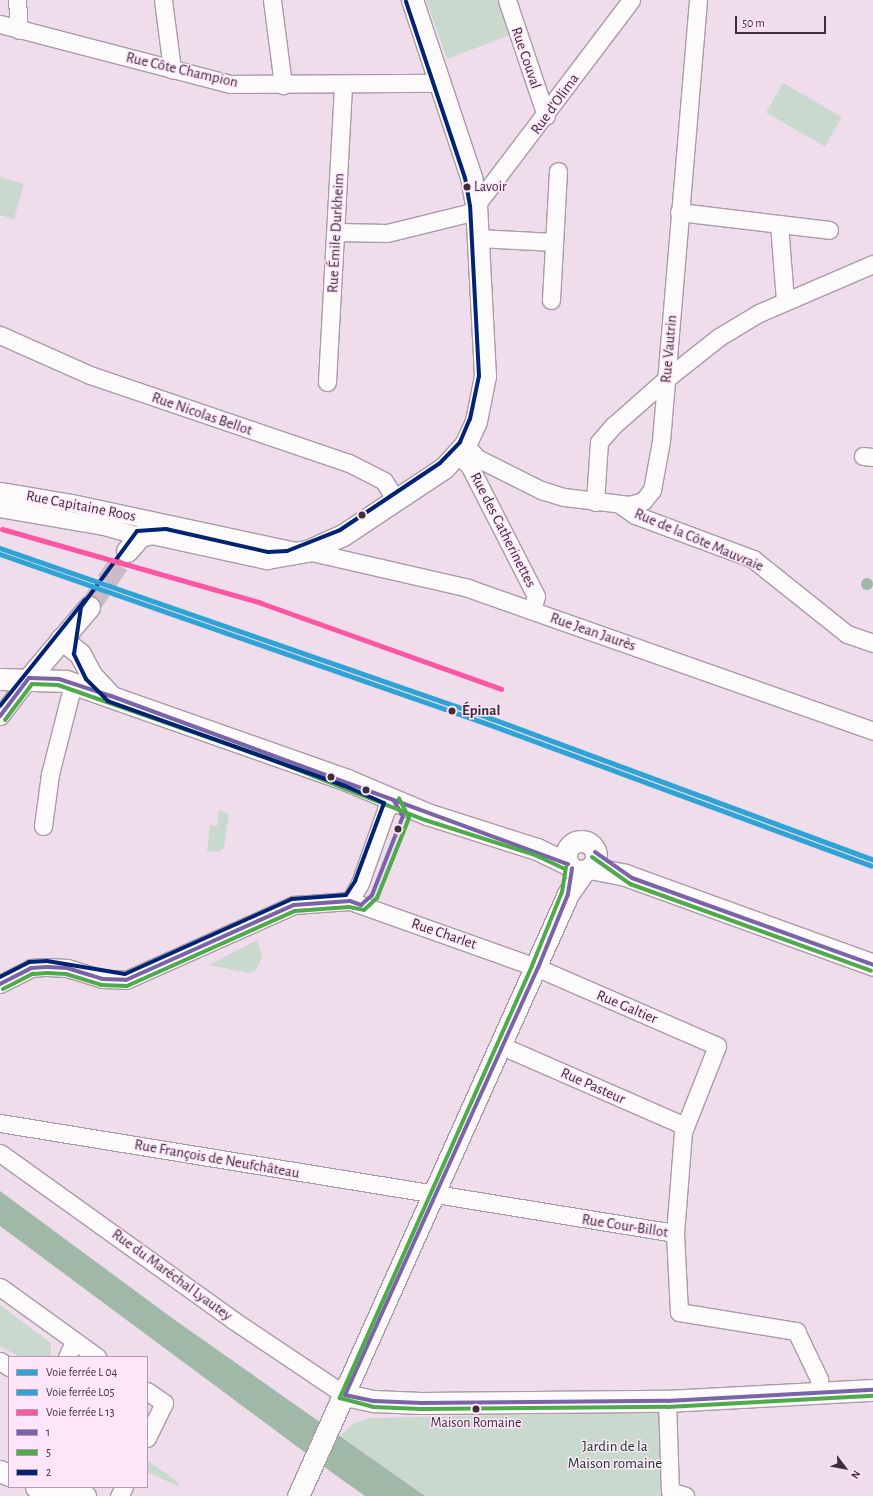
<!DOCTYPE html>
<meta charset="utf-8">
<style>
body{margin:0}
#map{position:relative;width:873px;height:1496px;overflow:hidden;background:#efddec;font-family:"Alegreya Sans",sans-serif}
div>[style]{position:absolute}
.green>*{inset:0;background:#cad9ce;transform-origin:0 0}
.water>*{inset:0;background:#a0b8a7}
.round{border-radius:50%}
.major-tunnel>*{height:21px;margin-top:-10.5px;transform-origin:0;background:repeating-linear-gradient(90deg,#cbbac8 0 21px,transparent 0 31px)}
.roads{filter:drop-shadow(1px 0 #a99ba6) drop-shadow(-1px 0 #a99ba6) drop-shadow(0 1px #a99ba6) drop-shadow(0 -1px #a99ba6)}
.minor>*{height:17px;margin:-8.5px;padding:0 8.5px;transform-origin:8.5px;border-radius:8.5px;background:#fdfafc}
.major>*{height:21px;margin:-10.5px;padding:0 10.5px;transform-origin:10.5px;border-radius:10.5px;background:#fdfafc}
.major>.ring{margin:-10.5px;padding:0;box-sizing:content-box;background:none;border:21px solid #fdfafc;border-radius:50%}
.bus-1>*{height:4px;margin:-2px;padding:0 2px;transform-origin:2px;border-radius:2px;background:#7a63a9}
.bus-2>*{height:4px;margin:-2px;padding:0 2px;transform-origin:2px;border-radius:2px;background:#4faa4a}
.bus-3>*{height:4px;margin:-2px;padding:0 2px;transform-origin:2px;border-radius:2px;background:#002374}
.rail-1>*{height:5px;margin:-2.5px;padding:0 2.5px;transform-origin:2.5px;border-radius:2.5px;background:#2fa2d6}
.rail-2>*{height:5px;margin:-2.5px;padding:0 2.5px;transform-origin:2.5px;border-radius:2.5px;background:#2fa2d6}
.rail-3>*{height:5px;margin:-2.5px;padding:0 2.5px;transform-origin:2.5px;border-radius:2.5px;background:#fc55a2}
.dots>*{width:11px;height:11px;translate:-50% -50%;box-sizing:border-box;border:2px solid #ffe5fa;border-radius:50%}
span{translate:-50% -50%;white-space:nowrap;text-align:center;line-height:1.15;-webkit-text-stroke:3px #ffe5fa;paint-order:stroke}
.bus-label{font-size:14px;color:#3c2f3a}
.left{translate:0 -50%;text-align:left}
.street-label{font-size:15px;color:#3c2f3a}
.stop-label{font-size:15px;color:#3c2f3a;font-weight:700}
.park-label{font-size:15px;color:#0b3e1f}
.legend{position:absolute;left:8px;top:1356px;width:140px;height:132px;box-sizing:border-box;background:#ffe5fa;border:1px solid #b19cad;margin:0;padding:5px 7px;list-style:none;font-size:12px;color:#3c2f3a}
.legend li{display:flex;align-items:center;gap:8px;height:20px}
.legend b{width:20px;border:1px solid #b19cad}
.north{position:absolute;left:825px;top:1448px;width:40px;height:40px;-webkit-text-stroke:3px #ffe5fa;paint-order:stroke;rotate:122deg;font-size:11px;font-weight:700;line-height:16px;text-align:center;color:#3c2f3a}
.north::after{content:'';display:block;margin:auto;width:14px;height:18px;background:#3c2f3a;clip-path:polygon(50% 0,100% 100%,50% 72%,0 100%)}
.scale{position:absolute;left:735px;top:16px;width:91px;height:18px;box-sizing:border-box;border:2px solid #3c2f3a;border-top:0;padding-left:5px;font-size:12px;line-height:14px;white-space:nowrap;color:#3c2f3a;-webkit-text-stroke:3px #ffe5fa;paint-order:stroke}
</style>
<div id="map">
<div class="green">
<div style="clip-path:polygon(426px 0,498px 0,510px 35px,447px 59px)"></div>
<div style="left:783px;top:83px;width:68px;height:34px;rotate:30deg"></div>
<div style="clip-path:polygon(0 177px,24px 184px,14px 219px,0 215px)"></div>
<div style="clip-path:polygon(219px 809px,229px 815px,224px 848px,219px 852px,207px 851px,210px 825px,217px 826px)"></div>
<div style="clip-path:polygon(257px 940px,262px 957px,256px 970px,249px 973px,209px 965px)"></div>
<div style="clip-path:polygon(0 1305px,51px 1343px,51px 1357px,20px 1357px,0 1346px)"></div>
<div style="clip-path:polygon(667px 1411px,670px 1490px,685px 1496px,425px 1496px,340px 1436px,354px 1423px,371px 1418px)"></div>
<div style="clip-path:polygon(147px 1460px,179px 1483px,178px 1486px,147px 1472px)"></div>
</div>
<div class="water">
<div class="round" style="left:861px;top:578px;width:12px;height:12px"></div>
<div style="clip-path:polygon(0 1191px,172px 1318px,425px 1496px,365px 1496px,334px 1474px,0 1226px)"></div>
</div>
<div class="major-tunnel">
<div style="left:89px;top:607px;width:68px;rotate:-55.8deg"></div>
</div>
<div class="roads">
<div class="minor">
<div style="left:17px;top:0;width:30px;rotate:86deg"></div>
<div style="left:163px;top:0;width:70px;rotate:82.6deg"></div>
<div style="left:272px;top:0;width:86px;rotate:82.6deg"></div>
<div style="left:507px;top:0;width:122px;rotate:71.4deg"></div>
<div style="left:0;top:24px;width:238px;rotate:14.6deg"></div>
<div style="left:230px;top:84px;width:210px;rotate:-0.3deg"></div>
<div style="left:476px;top:205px;width:257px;rotate:-52.9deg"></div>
<div style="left:679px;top:212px;width:151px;rotate:6.8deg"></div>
<div style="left:779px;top:224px;width:77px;rotate:85.5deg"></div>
<div style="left:336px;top:232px;width:51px;rotate:1.1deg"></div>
<div style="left:387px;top:233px;width:92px;rotate:-13.9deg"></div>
<div style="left:478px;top:238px;width:76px;rotate:3deg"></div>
<div style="left:551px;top:300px;width:129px;rotate:-86.9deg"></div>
<div style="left:0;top:335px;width:98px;rotate:24deg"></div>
<div style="left:90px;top:375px;width:274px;rotate:18.8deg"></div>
<div style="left:349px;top:463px;width:39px;rotate:27deg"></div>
<div style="left:384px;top:481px;width:22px;rotate:58deg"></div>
<div style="left:327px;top:382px;width:298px;rotate:-86.9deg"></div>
<div style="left:465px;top:445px;width:18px;rotate:47deg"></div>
<div style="left:477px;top:458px;width:72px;rotate:26.6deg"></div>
<div style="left:541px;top:490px;width:24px;rotate:17deg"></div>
<div style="left:564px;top:497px;width:66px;rotate:6.9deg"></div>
<div style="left:630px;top:505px;width:14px;rotate:-17deg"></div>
<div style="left:643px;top:501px;width:14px;rotate:-51deg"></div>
<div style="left:652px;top:490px;width:50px;rotate:-79.6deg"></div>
<div style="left:661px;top:441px;width:443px;rotate:-85.2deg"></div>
<div style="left:457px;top:454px;width:16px;rotate:43deg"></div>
<div style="left:469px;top:465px;width:147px;rotate:62.9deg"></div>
<div style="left:536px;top:596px;width:15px;rotate:106deg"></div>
<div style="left:863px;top:456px;width:10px;rotate:6deg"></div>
<div style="left:0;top:491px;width:73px;rotate:9.5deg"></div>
<div style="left:72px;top:503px;width:229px;rotate:12.1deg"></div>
<div style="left:595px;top:502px;width:60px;rotate:-86.2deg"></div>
<div style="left:599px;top:442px;width:23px;rotate:-49deg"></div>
<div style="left:614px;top:425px;width:69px;rotate:-41.5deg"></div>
<div style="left:666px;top:379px;width:68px;rotate:-38.4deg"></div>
<div style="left:719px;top:337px;width:47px;rotate:-31deg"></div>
<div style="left:759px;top:313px;width:124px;rotate:-23.3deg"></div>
<div style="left:621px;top:505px;width:17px;rotate:36deg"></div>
<div style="left:635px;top:515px;width:126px;rotate:20.4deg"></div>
<div style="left:753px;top:559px;width:120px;rotate:38.6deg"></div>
<div style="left:847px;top:634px;width:28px;rotate:19deg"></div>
<div style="left:0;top:508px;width:106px;rotate:9.8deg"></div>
<div style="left:104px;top:526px;width:37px;rotate:16deg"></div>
<div style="left:307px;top:551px;width:165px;rotate:12.9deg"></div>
<div style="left:468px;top:588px;width:430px;rotate:19.4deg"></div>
<div style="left:0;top:716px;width:48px;rotate:-52.7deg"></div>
<div style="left:43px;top:826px;width:52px;rotate:-82.3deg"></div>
<div style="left:50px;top:774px;width:93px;rotate:-75.7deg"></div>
<div style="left:350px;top:901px;width:21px;rotate:-61deg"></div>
<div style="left:360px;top:883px;width:77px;rotate:-70.4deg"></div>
<div style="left:386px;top:810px;width:12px;rotate:-48deg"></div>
<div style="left:0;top:984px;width:35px;rotate:-27deg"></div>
<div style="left:31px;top:968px;width:16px;rotate:-4deg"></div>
<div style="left:47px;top:967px;width:20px;rotate:3deg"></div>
<div style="left:67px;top:968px;width:37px;rotate:17deg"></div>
<div style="left:102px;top:979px;width:24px;rotate:2deg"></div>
<div style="left:126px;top:980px;width:184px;rotate:-24.1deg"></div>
<div style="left:294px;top:905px;width:56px;rotate:-4.1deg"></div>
<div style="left:350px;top:901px;width:200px;rotate:19.6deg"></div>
<div style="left:538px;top:968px;width:195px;rotate:23.5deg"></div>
<div style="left:717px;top:1046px;width:92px;rotate:111.6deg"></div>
<div style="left:683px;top:1132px;width:101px;rotate:94.5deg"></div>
<div style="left:502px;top:1046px;width:200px;rotate:23.6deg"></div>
<div style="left:0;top:1123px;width:684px;rotate:9.26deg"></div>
<div style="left:675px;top:1233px;width:79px;rotate:87.1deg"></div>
<div style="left:679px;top:1312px;width:119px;rotate:9.2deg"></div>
<div style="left:796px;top:1331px;width:53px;rotate:64.4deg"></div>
<div style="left:819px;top:1379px;width:13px;rotate:86deg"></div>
<div style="left:0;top:1153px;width:287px;rotate:35.6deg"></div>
<div style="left:233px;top:1320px;width:135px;rotate:33.8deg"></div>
<div style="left:0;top:1287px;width:120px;rotate:35.8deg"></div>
<div style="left:67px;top:1357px;width:17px;rotate:-65deg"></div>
<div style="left:0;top:1361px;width:11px;rotate:34deg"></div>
<div style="left:147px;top:1391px;width:21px;rotate:35deg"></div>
<div style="left:164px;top:1403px;width:39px;rotate:116deg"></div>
<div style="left:667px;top:1401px;width:90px;rotate:88.1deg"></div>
<div style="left:670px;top:1491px;width:16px;rotate:18deg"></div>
<div style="left:119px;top:1496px;width:10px;rotate:-61deg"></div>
</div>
<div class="major">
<div style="left:127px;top:551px;width:20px;rotate:-49deg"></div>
<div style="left:140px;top:536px;width:12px;rotate:-14deg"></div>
<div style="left:152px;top:533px;width:118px;rotate:12.3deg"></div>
<div style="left:267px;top:558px;width:41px;rotate:-9.9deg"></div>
<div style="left:307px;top:551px;width:39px;rotate:-24deg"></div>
<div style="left:343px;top:535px;width:121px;rotate:-33.6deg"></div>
<div style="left:444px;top:468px;width:31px;rotate:-48deg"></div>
<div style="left:465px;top:445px;width:26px;rotate:-65deg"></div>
<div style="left:476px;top:421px;width:46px;rotate:-78.7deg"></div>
<div style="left:485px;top:376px;width:171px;rotate:-93deg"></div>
<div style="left:476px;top:205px;width:28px;rotate:-100deg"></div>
<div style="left:471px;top:177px;width:187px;rotate:-108.4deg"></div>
<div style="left:61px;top:639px;width:24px;rotate:38deg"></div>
<div style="left:80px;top:654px;width:24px;rotate:62deg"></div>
<div style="left:91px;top:675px;width:26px;rotate:47deg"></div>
<div style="left:29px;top:678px;width:93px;rotate:-49.8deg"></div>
<div style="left:0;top:679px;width:66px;rotate:1.7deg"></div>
<div style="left:66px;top:681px;width:298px;rotate:19.4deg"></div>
<div style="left:347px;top:780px;width:87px;rotate:23deg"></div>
<div style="left:427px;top:814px;width:115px;rotate:17.7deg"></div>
<div style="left:537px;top:849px;width:34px;rotate:26deg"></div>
<div class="ring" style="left:566px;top:841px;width:9px;height:9px"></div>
<div style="left:590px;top:868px;width:36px;rotate:11deg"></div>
<div style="left:625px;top:875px;width:264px;rotate:19.9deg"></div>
<div style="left:345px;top:1395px;width:30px;rotate:12deg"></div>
<div style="left:374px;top:1401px;width:47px;rotate:2.4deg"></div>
<div style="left:421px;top:1403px;width:246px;rotate:-0.5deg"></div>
<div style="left:667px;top:1401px;width:206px;rotate:-3.1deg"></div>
<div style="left:0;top:1471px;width:10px;rotate:24deg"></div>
<div style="left:36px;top:1487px;width:22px;rotate:24deg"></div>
<div style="left:64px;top:1487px;width:23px;rotate:23deg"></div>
<div style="left:298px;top:1496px;width:660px;rotate:-65.84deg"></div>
<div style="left:568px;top:894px;width:29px;rotate:-55deg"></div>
</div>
</div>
<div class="bus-1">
<div style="left:29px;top:678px;width:30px;rotate:2deg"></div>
<div style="left:59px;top:679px;width:55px;rotate:18.1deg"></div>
<div style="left:111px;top:696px;width:487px;rotate:20.2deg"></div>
<div style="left:0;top:716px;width:48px;rotate:-52.7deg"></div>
<div style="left:595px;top:852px;width:45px;rotate:35.1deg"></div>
<div style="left:632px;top:878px;width:256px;rotate:19.8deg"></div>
<div style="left:361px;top:905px;width:15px;rotate:-42deg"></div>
<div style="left:372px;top:895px;width:85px;rotate:-68.6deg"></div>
<div style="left:403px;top:816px;width:17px;rotate:-121deg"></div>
<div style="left:0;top:984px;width:35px;rotate:-27deg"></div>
<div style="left:31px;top:968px;width:16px;rotate:-4deg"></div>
<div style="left:47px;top:967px;width:20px;rotate:3deg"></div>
<div style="left:67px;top:968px;width:37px;rotate:17deg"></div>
<div style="left:102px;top:979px;width:24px;rotate:2deg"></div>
<div style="left:126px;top:980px;width:184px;rotate:-24.1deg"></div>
<div style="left:294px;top:905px;width:56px;rotate:-4.1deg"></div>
<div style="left:350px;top:901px;width:12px;rotate:20deg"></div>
<div style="left:345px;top:1395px;width:469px;rotate:-65.7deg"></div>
<div style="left:538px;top:968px;width:80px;rotate:-67.9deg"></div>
<div style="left:568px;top:894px;width:26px;rotate:-81deg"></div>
<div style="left:345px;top:1395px;width:30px;rotate:12deg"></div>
<div style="left:374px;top:1401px;width:47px;rotate:2.4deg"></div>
<div style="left:421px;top:1403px;width:246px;rotate:-0.5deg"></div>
<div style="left:667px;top:1401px;width:206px;rotate:-3.1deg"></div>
</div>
<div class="bus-2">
<div style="left:5px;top:720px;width:45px;rotate:-53.1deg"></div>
<div style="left:32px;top:684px;width:26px;rotate:2deg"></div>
<div style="left:58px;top:685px;width:219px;rotate:19.2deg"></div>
<div style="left:265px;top:757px;width:172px;rotate:21.5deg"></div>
<div style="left:425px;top:820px;width:115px;rotate:17.7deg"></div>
<div style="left:535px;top:855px;width:33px;rotate:25deg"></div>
<div style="left:592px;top:857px;width:47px;rotate:35.4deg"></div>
<div style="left:630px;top:884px;width:256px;rotate:19.8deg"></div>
<div style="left:566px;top:867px;width:25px;rotate:99deg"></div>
<div style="left:562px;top:892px;width:80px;rotate:112.1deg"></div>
<div style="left:532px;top:966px;width:473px;rotate:114deg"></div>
<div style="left:340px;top:1398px;width:34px;rotate:15deg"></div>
<div style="left:373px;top:1407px;width:48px;rotate:2.4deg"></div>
<div style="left:421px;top:1409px;width:246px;rotate:-0.5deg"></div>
<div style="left:667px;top:1407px;width:206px;rotate:-3.1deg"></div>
<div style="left:3px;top:989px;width:34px;rotate:-27deg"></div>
<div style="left:33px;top:974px;width:14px;rotate:-4deg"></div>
<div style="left:47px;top:973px;width:19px;rotate:3deg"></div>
<div style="left:66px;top:974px;width:37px;rotate:17deg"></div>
<div style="left:101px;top:985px;width:26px;rotate:2deg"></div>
<div style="left:127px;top:986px;width:184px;rotate:-24.1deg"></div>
<div style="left:295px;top:911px;width:54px;rotate:-4.2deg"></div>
<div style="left:349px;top:907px;width:15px;rotate:11deg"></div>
<div style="left:364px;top:910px;width:18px;rotate:-43deg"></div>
<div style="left:377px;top:898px;width:86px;rotate:-68.2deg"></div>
<div style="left:409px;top:818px;width:22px;rotate:-117deg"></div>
</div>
<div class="bus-3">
<div style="left:0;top:706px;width:136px;rotate:-51.3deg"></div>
<div style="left:0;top:977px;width:33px;rotate:-27deg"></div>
<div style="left:29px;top:962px;width:18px;rotate:-3deg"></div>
<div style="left:47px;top:961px;width:79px;rotate:9.5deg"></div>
<div style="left:125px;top:974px;width:183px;rotate:-24.2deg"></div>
<div style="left:292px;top:899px;width:54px;rotate:-4.2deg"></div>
<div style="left:346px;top:895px;width:17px;rotate:-57deg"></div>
<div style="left:355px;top:881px;width:83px;rotate:-69.6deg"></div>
<div style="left:384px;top:803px;width:43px;rotate:-156.4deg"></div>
<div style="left:345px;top:786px;width:252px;rotate:-160.3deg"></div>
<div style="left:108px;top:701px;width:31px;rotate:-135deg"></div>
<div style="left:86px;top:679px;width:28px;rotate:-116deg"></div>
<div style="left:74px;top:654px;width:48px;rotate:-81.5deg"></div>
<div style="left:81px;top:607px;width:94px;rotate:-53.6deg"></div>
<div style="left:137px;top:531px;width:29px;rotate:-4deg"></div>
<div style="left:166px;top:529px;width:105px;rotate:12.7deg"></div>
<div style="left:268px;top:552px;width:19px;rotate:-3deg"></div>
<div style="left:287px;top:551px;width:57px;rotate:-21.6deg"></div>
<div style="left:340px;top:530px;width:120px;rotate:-33.8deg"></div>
<div style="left:440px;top:463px;width:29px;rotate:-46deg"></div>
<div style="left:460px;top:442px;width:25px;rotate:-67deg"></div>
<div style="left:470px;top:419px;width:44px;rotate:-78.2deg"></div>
<div style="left:479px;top:376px;width:170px;rotate:-93deg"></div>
<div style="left:470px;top:206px;width:28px;rotate:-100deg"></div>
<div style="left:465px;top:178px;width:186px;rotate:-108.5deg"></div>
</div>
<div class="rail-1">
<div style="left:0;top:548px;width:519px;rotate:19.13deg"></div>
<div style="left:490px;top:718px;width:408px;rotate:20.3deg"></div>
</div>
<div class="rail-2">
<div style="left:0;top:554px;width:517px;rotate:19.21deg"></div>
<div style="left:488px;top:724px;width:408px;rotate:20.3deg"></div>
</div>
<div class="rail-3">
<div style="left:2px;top:529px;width:269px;rotate:15.9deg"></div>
<div style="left:261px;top:603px;width:255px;rotate:19.7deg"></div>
</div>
<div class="dots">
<div style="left:467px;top:187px;background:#3c2f3a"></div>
<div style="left:362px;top:515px;background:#3c2f3a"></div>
<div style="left:452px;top:711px;background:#3c2f3a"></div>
<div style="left:331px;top:777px;background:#3c2f3a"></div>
<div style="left:366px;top:790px;background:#3c2f3a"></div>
<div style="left:398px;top:829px;background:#3c2f3a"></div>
<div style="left:476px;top:1409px;background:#3c2f3a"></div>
</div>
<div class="bus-label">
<span class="left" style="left:474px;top:187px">Lavoir</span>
<span style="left:476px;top:1423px">Maison Romaine</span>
</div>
<div class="street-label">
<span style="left:526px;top:58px;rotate:71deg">Rue Couval</span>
<span style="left:182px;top:70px;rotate:13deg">Rue Côte Champion</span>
<span style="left:555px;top:104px;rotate:-54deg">Rue d'Olima</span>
<span style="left:336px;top:233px;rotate:-87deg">Rue Émile Durkheim</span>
<span style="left:669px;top:349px;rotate:-85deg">Rue Vautrin</span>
<span style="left:202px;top:414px;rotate:19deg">Rue Nicolas Bellot</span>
<span style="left:81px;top:506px;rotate:11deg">Rue Capitaine Roos</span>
<span style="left:503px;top:530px;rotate:63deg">Rue des Catherinettes</span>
<span style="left:699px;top:540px;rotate:23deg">Rue de la Côte Mauvraie</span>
<span style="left:593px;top:632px;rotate:19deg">Rue Jean Jaurès</span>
<span style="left:444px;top:934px;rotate:19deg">Rue Charlet</span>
<span style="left:627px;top:1007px;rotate:23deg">Rue Galtier</span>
<span style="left:593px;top:1086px;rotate:24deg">Rue Pasteur</span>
<span style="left:217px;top:1159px;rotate:10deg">Rue François de Neufchâteau</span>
<span style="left:625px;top:1226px;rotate:9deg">Rue Cour-Billot</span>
<span style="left:172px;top:1275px;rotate:36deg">Rue du Maréchal Lyautey</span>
</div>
<div class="stop-label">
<span class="left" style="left:462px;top:711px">Épinal</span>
</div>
<div class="park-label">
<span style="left:615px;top:1455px">Jardin de la<br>Maison romaine</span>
</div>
<ul class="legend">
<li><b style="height:5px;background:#2fa2d6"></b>Voie ferrée L 04</li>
<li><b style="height:5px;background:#2fa2d6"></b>Voie ferrée L05</li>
<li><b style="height:5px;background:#fc55a2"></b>Voie ferrée L 13</li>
<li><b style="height:5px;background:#7a63a9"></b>1</li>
<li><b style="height:5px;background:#4faa4a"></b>5</li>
<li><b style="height:5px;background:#002374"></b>2</li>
</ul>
<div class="north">N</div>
<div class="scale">50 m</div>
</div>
